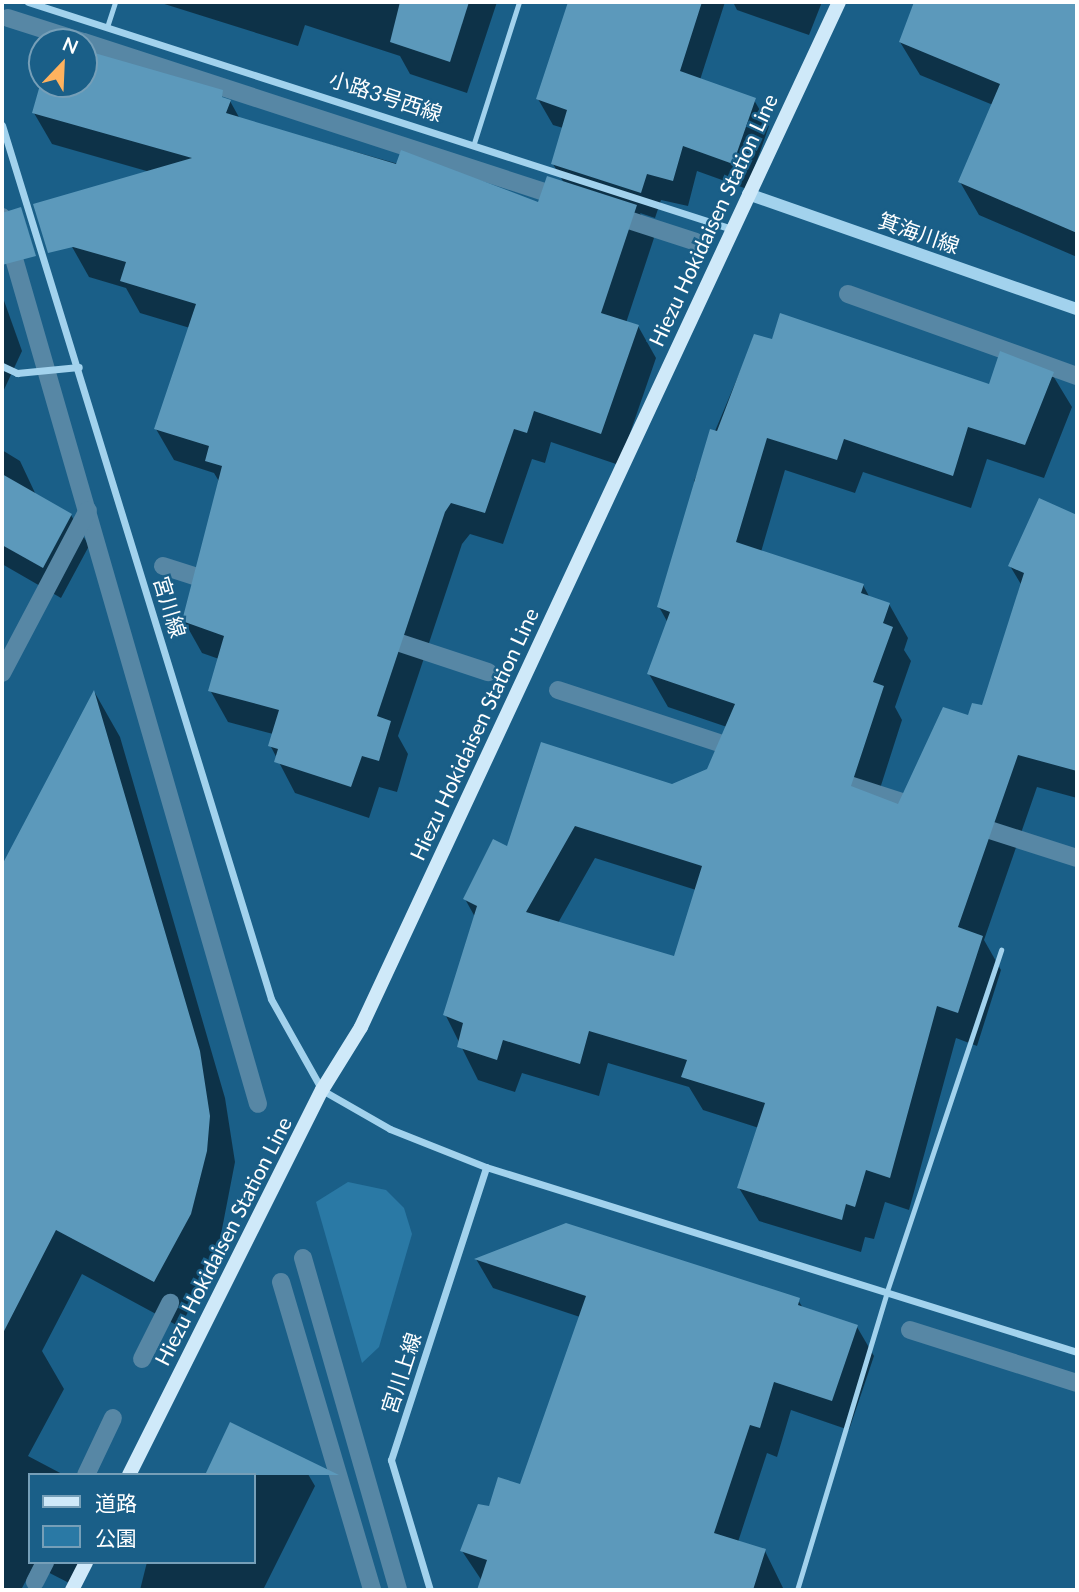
<!DOCTYPE html>
<meta charset="utf-8">
<style>
body{margin:0}
#map{position:relative;width:1079px;height:1592px;overflow:hidden;background:#1a5f88;font-family:Lato,"Noto Sans JP",sans-serif}
div>[style]{position:absolute}
.green>*{inset:0;background:#2a79a5}
.shadow>*{inset:0;background:#0007}
.stream>*{height:18px;margin:-9px;padding:0 9px;transform-origin:9px;border-radius:9px;background:#5787a5}
.building>*{inset:0;background:#5c99bb}
.service>*{height:5px;margin:-2.5px;padding:0 2.5px;transform-origin:2.5px;border-radius:2.5px;background:#a2d2ed}
.minor>*{height:7px;margin:-3.5px;padding:0 3.5px;transform-origin:3.5px;border-radius:3.5px;background:#a2d2ed}
.tertiary>*{height:12px;margin:-6px;padding:0 6px;transform-origin:6px;border-radius:6px;background:#a2d2ed}
.secondary>*{height:14px;margin:-7px;padding:0 7px;transform-origin:7px;border-radius:7px;background:#cfe9f9}
span{translate:-50% -50%;white-space:nowrap;text-align:center;line-height:1.15;-webkit-text-stroke:5px #1a5f88;paint-order:stroke}
.street-label{font-size:21px;color:#fff}
.frame{position:absolute;inset:0;border:4px solid #fff;pointer-events:none}
.legend{position:absolute;left:28px;top:1473px;width:228px;height:91px;box-sizing:border-box;background:#1a5f88;border:2px solid #769fb8;margin:0;padding:9px 12px;list-style:none;font-size:21px;color:#fff}
.legend li{display:flex;align-items:center;gap:14px;height:35px}
.legend b{width:35px;border:2px solid #769fb8}
.north{position:absolute;left:28px;top:28px;width:70px;height:70px;box-sizing:border-box;background:#1a5f88;border:2px solid #769fb8;border-radius:50%;rotate:23deg;font-size:19px;font-weight:700;line-height:28px;text-align:center;color:#fff}
.north::after{content:'';display:block;margin:auto;width:24px;height:32px;background:#ffb25e;clip-path:polygon(50% 0,100% 100%,50% 72%,0 100%)}
</style>
<div id="map">
<div class="green">
<div style="clip-path:polygon(348px 1182px,386px 1190px,404px 1208px,412px 1234px,379px 1347px,362px 1363px,316px 1202px)"></div>
</div>
<div class="shadow">
<div style="clip-path:polygon(158px 2px,497px 2px,467px 93px,410px 74px,400px 56px,305px 25px,298px 46px)"></div>
<div style="clip-path:polygon(564px 2px,725px 2px,700px 80px,754px 100px,769px 126px,747px 189px,697px 171px,688px 206px,661px 200px,655px 218px,640px 213px,654px 238px,626px 323px,638px 326px,656px 358px,619px 465px,551px 442px,545px 463px,532px 459px,503px 544px,470px 534px,462px 544px,398px 736px,408px 754px,397px 792px,379px 787px,369px 818px,295px 793px,270px 745px,273px 734px,228px 722px,210px 690px,219px 659px,202px 653px,184px 621px,220px 483px,214px 473px,174px 460px,156px 429px,190px 328px,140px 313px,126px 288px,89px 277px,71px 245px,150px 172px,52px 144px,34px 113px,42px 84px,84px 84px,84px 53px,230px 101px,240px 119px,539px 204px,564px 183px,553px 164px,563px 128px,553px 125px,538px 99px,569px 5px)"></div>
<div style="clip-path:polygon(733px 2px,822px 2px,809px 35px,737px 10px)"></div>
<div style="clip-path:polygon(915px 2px,1077px 2px,1077px 257px,979px 215px,960px 182px,993px 105px,920px 75px,900px 42px)"></div>
<div style="clip-path:polygon(2px 295px,22px 351px,2px 394px)"></div>
<div style="clip-path:polygon(evenodd,755px 336px,991px 387px,1052px 374px,1072px 407px,1044px 478px,987px 459px,971px 508px,863px 472px,855px 493px,785px 470px,761px 552px,863px 585px,870px 598px,889px 604px,908px 638px,904px 650px,911px 661px,895px 707px,902px 720px,877px 798px,899px 807px,983px 707px,1022px 586px,1010px 566px,1040px 501px,1077px 518px,1077px 798px,1037px 787px,984px 940px,1001px 970px,977px 1046px,956px 1038px,909px 1210px,885px 1202px,874px 1239px,865px 1237px,861px 1252px,759px 1221px,739px 1188px,759px 1128px,703px 1110px,689px 1087px,608px 1063px,599px 1096px,522px 1073px,515px 1092px,478px 1080px,445px 1014px,475px 917px,465px 899px,508px 849px,709px 771px,727px 727px,668px 707px,649px 674px,668px 623px,659px 607px,698px 488px,694px 481px,755px 336px,595px 858px,696px 890px,675px 959px,558px 923px,595px 858px)"></div>
<div style="clip-path:polygon(2px 450px,20px 461px,36px 495px,71px 515px,89px 546px,61px 598px,2px 564px)"></div>
<div style="clip-path:polygon(95px 693px,120px 737px,225px 1098px,235px 1162px,216px 1260px,180px 1327px,82px 1274px,42px 1351px,64px 1389px,28px 1456px,64px 1475px,30px 1475px,30px 1562px,82px 1562px,71px 1584px,34px 1565px,21px 1590px,2px 1590px,2px 869px)"></div>
<div style="clip-path:polygon(476px 1259px,798px 1300px,803px 1308px,857px 1327px,874px 1356px,849px 1430px,791px 1410px,777px 1457px,767px 1453px,738px 1542px,765px 1551px,784px 1590px,479px 1590px,482px 1581px,462px 1551px,491px 1508px,521px 1487px,580px 1317px,493px 1288px)"></div>
<div style="clip-path:polygon(298px 1457px,315px 1486px,263px 1590px,140px 1590px,147px 1562px,254px 1562px,254px 1475px)"></div>
</div>
<div class="stream">
<div style="left:8px;top:18px;width:79px;rotate:17.7deg"></div>
<div style="left:84px;top:42px;width:504px;rotate:18.04deg"></div>
<div style="left:610px;top:214px;width:90px;rotate:18deg"></div>
<div style="left:2px;top:217px;width:923px;rotate:73.9deg"></div>
<div style="left:848px;top:294px;width:243px;rotate:19.7deg"></div>
<div style="left:163px;top:566px;width:56px;rotate:17.8deg"></div>
<div style="left:379px;top:636px;width:115px;rotate:18.3deg"></div>
<div style="left:2px;top:673px;width:184px;rotate:-62.2deg"></div>
<div style="left:558px;top:690px;width:193px;rotate:18.2deg"></div>
<div style="left:831px;top:779px;width:95px;rotate:17.9deg"></div>
<div style="left:971px;top:824px;width:111px;rotate:17.8deg"></div>
<div style="left:303px;top:1258px;width:345px;rotate:74deg"></div>
<div style="left:281px;top:1282px;width:321px;rotate:73.5deg"></div>
<div style="left:910px;top:1330px;width:175px;rotate:17.6deg"></div>
<div style="left:142px;top:1359px;width:63px;rotate:-63.4deg"></div>
<div style="left:86px;top:1475px;width:63px;rotate:-64.7deg"></div>
<div style="left:35px;top:1582px;width:22px;rotate:-63deg"></div>
</div>
<div class="building">
<div style="clip-path:polygon(400px 2px,469px 2px,450px 62px,390px 42px)"></div>
<div style="clip-path:polygon(568px 2px,702px 2px,680px 71px,756px 98px,733px 164px,683px 146px,673px 181px,647px 174px,641px 193px,551px 164px,567px 110px,536px 99px)"></div>
<div style="clip-path:polygon(914px 2px,1077px 2px,1077px 233px,958px 182px,1000px 84px,899px 42px)"></div>
<div style="clip-path:polygon(84px 50px,223px 90px,222px 97px,231px 100px,226px 113px,396px 164px,401px 150px,538px 202px,547px 176px,637px 205px,601px 313px,639px 325px,601px 434px,534px 411px,527px 433px,514px 429px,485px 513px,451px 503px,445px 512px,377px 716px,391px 721px,379px 761px,362px 756px,351px 787px,274px 762px,278px 749px,268px 746px,279px 710px,208px 691px,224px 636px,182px 621px,222px 466px,205px 461px,209px 446px,154px 429px,196px 304px,120px 281px,126px 262px,73px 247px,48px 253px,33px 204px,192px 158px,32px 113px,42px 78px,42px 84px,84px 84px)"></div>
<div style="clip-path:polygon(21px 207px,36px 256px,2px 265px,2px 213px)"></div>
<div style="clip-path:polygon(evenodd,780px 313px,989px 384px,1000px 351px,1054px 372px,1025px 445px,968px 427px,953px 476px,844px 439px,837px 460px,767px 438px,736px 542px,864px 584px,861px 593px,890px 603px,883px 623px,893px 627px,873px 682px,884px 686px,851px 786px,898px 804px,943px 707px,968px 715px,972px 703px,982px 705px,1024px 573px,1008px 566px,1039px 498px,1077px 515px,1077px 771px,1018px 755px,958px 927px,983px 936px,958px 1013px,937px 1006px,890px 1178px,866px 1170px,855px 1207px,846px 1204px,842px 1220px,737px 1188px,765px 1103px,681px 1077px,687px 1060px,589px 1031px,580px 1064px,503px 1040px,497px 1060px,457px 1047px,463px 1023px,443px 1015px,477px 906px,463px 899px,493px 839px,507px 846px,541px 742px,672px 784px,707px 769px,735px 704px,647px 674px,670px 612px,657px 607px,710px 429px,717px 431px,754px 334px,772px 339px,780px 313px,575px 826px,702px 866px,674px 956px,526px 912px,575px 826px)"></div>
<div style="clip-path:polygon(2px 474px,72px 514px,43px 568px,2px 545px)"></div>
<div style="clip-path:polygon(94px 690px,200px 1051px,210px 1116px,207px 1151px,191px 1214px,154px 1282px,56px 1230px,2px 1335px,2px 865px)"></div>
<div style="clip-path:polygon(566px 1223px,800px 1298px,798px 1305px,858px 1325px,832px 1401px,774px 1382px,760px 1428px,750px 1425px,714px 1533px,766px 1549px,753px 1590px,477px 1590px,487px 1560px,460px 1551px,478px 1504px,489px 1506px,498px 1477px,520px 1484px,586px 1296px,474px 1259px)"></div>
<div style="clip-path:polygon(230px 1422px,339px 1475px,205px 1475px)"></div>
</div>
<div class="service">
<div style="left:107px;top:27px;width:26px;rotate:-72deg"></div>
<div style="left:474px;top:143px;width:148px;rotate:-72.3deg"></div>
<div style="left:797px;top:1590px;width:312px;rotate:-73.2deg"></div>
<div style="left:887px;top:1291px;width:360px;rotate:-71.5deg"></div>
</div>
<div class="minor">
<div style="left:28px;top:2px;width:740px;rotate:17.87deg"></div>
<div style="left:2px;top:125px;width:914px;rotate:72.89deg"></div>
<div style="left:271px;top:999px;width:104px;rotate:60.7deg"></div>
<div style="left:322px;top:1090px;width:78px;rotate:29.8deg"></div>
<div style="left:390px;top:1129px;width:103px;rotate:21.6deg"></div>
<div style="left:486px;top:1167px;width:619px;rotate:17.38deg"></div>
<div style="left:2px;top:366px;width:17px;rotate:25deg"></div>
<div style="left:17px;top:373px;width:62px;rotate:-5.5deg"></div>
<div style="left:430px;top:1590px;width:136px;rotate:-106.7deg"></div>
<div style="left:391px;top:1460px;width:308px;rotate:-72deg"></div>
</div>
<div class="tertiary">
<div style="left:748px;top:194px;width:349px;rotate:19.3deg"></div>
</div>
<div class="secondary">
<div style="left:129px;top:1475px;width:431px;rotate:-63.4deg"></div>
<div style="left:322px;top:1090px;width:74px;rotate:-58.2deg"></div>
<div style="left:361px;top:1027px;width:1131px;rotate:-65deg"></div>
<div style="left:72px;top:1590px;width:31px;rotate:-63deg"></div>
</div>
<div class="street-label">
<span style="left:386px;top:96px;rotate:18deg">小路3号西線</span>
<span style="left:713px;top:220px;rotate:-65deg">Hiezu Hokidaisen Station Line</span>
<span style="left:919px;top:233px;rotate:19deg">箕海川線</span>
<span style="left:170px;top:607px;rotate:73deg">宮川線</span>
<span style="left:474px;top:734px;rotate:-65deg">Hiezu Hokidaisen Station Line</span>
<span style="left:223px;top:1241px;rotate:-63deg">Hiezu Hokidaisen Station Line</span>
<span style="left:401px;top:1373px;rotate:-72deg">宮川上線</span>
</div>
<div class="frame"></div>
<ul class="legend">
<li><b style="height:9px;background:#cfe9f9"></b>道路</li>
<li><b style="height:19px;background:#2a79a5"></b>公園</li>
</ul>
<div class="north">N</div>
</div>
